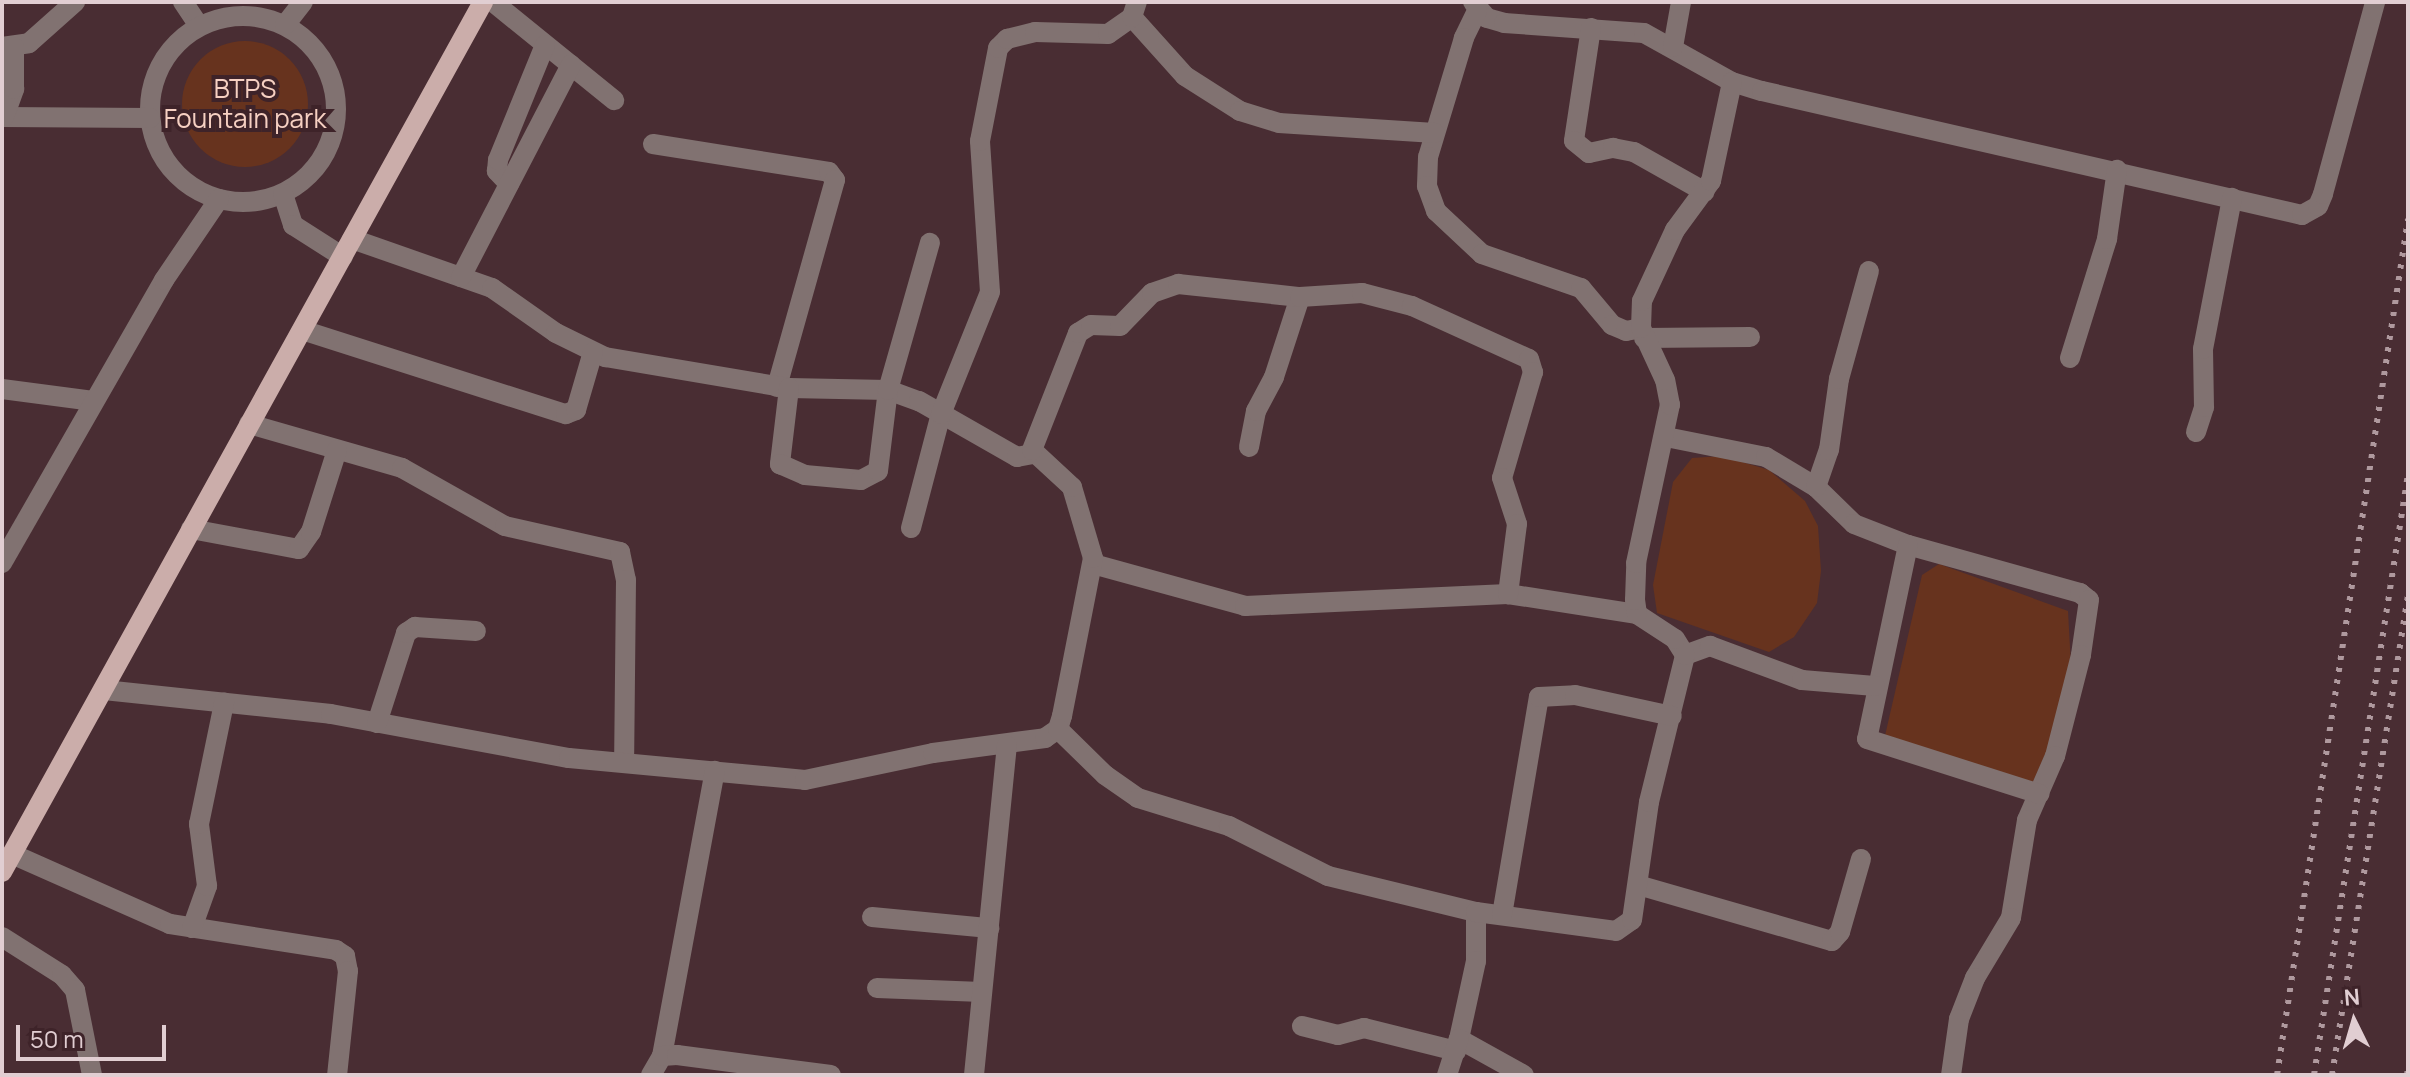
<!DOCTYPE html>
<style>
body{margin:0}
#map{position:relative;width:2410px;height:1077px;overflow:hidden;background:#492d33;font-family:Manrope,sans-serif}
div>[style]{position:absolute}
.green>*{inset:0;background:#67331e}
.round{border-radius:50%}
.minor>*{height:20px;margin:-10px;padding:0 10px;transform-origin:10px;border-radius:10px;background:#817271}
.minor>.ring{margin:-10px;padding:0;box-sizing:content-box;background:none;border:20px solid #817271;border-radius:50%}
.major>*{height:20px;margin:-10px;padding:0 10px;transform-origin:10px;border-radius:10px;background:#cbadaa}
.rail>*{height:6px;margin-top:-3px;transform-origin:0;background:repeating-linear-gradient(90deg,#af999e 0 4px,transparent 0 12px)}
span{translate:-50% -50%;white-space:nowrap;text-align:center;line-height:1.15;-webkit-text-stroke:8px #3e2329;paint-order:stroke}
.park-label{font-size:26px;color:#f6d0c2}
.frame{position:absolute;inset:0;border:4px solid #e1ced2;pointer-events:none}
.north{position:absolute;left:2314px;top:981px;width:80px;height:80px;-webkit-text-stroke:6px #3e2329;paint-order:stroke;rotate:355deg;font-size:22px;font-weight:700;line-height:32px;text-align:center;color:#e1ced2}
.north::after{content:'';display:block;margin:auto;width:28px;height:36px;background:#e1ced2;clip-path:polygon(50% 0,100% 100%,50% 72%,0 100%)}
.scale{position:absolute;left:16px;top:1025px;width:150px;height:36px;box-sizing:border-box;border:4px solid #e1ced2;border-top:0;padding-left:10px;font-size:24px;line-height:28px;white-space:nowrap;color:#e1ced2;-webkit-text-stroke:6px #3e2329;paint-order:stroke}
</style>
<div id="map">
<div class="green">
<div class="round" style="left:182px;top:41px;width:126px;height:126px"></div>
<div style="clip-path:polygon(1722px 456px,1769px 470px,1805px 501px,1818px 526px,1821px 571px,1817px 603px,1794px 637px,1769px 652px,1657px 613px,1653px 585px,1673px 482px,1692px 458px)"></div>
<div style="clip-path:polygon(1939px 564px,2068px 611px,2071px 666px,2063px 714px,2029px 791px,1884px 740px,1922px 575px)"></div>
</div>
<div class="minor">
<div style="left:183px;top:2px;width:29px;rotate:56deg"></div>
<div style="left:493px;top:2px;width:156px;rotate:39deg"></div>
<div style="left:1473px;top:2px;width:21px;rotate:49deg"></div>
<div style="left:1487px;top:18px;width:18px;rotate:16deg"></div>
<div style="left:1504px;top:23px;width:140px;rotate:4.1deg"></div>
<div style="left:1644px;top:33px;width:101px;rotate:29.1deg"></div>
<div style="left:1732px;top:82px;width:31px;rotate:17deg"></div>
<div style="left:1762px;top:91px;width:554px;rotate:12.93deg"></div>
<div style="left:2302px;top:215px;width:18px;rotate:-29deg"></div>
<div style="left:2318px;top:206px;width:13px;rotate:-67deg"></div>
<div style="left:2323px;top:194px;width:199px;rotate:-74.8deg"></div>
<div style="left:1477px;top:11px;width:30px;rotate:116deg"></div>
<div style="left:1464px;top:38px;width:124px;rotate:106.8deg"></div>
<div style="left:1428px;top:157px;width:29px;rotate:92deg"></div>
<div style="left:1427px;top:186px;width:27px;rotate:70deg"></div>
<div style="left:1436px;top:211px;width:63px;rotate:43.1deg"></div>
<div style="left:1482px;top:254px;width:105px;rotate:19deg"></div>
<div style="left:1581px;top:288px;width:48px;rotate:50deg"></div>
<div style="left:1612px;top:325px;width:15px;rotate:23deg"></div>
<div style="left:1626px;top:331px;width:15px;rotate:-11deg"></div>
<div class="ring" style="left:150px;top:16px;width:166px;height:166px"></div>
<div style="left:1132px;top:17px;width:79px;rotate:48.1deg"></div>
<div style="left:1185px;top:76px;width:65px;rotate:32.5deg"></div>
<div style="left:1240px;top:111px;width:41px;rotate:17.1deg"></div>
<div style="left:1279px;top:123px;width:156px;rotate:3.7deg"></div>
<div style="left:285px;top:25px;width:29px;rotate:-52deg"></div>
<div style="left:1591px;top:28px;width:114px;rotate:98.6deg"></div>
<div style="left:1574px;top:141px;width:19px;rotate:39deg"></div>
<div style="left:1589px;top:153px;width:25px;rotate:-12deg"></div>
<div style="left:1613px;top:148px;width:21px;rotate:11deg"></div>
<div style="left:1634px;top:152px;width:81px;rotate:29.4deg"></div>
<div style="left:2px;top:47px;width:27px;rotate:-8deg"></div>
<div style="left:29px;top:43px;width:62px;rotate:-41.7deg"></div>
<div style="left:1673px;top:47px;width:46px;rotate:-79.9deg"></div>
<div style="left:2px;top:117px;width:148px;rotate:0.4deg"></div>
<div style="left:4px;top:117px;width:30px;rotate:-70deg"></div>
<div style="left:14px;top:89px;width:42px;rotate:-90deg"></div>
<div style="left:653px;top:144px;width:178px;rotate:9deg"></div>
<div style="left:829px;top:172px;width:10px;rotate:53deg"></div>
<div style="left:835px;top:180px;width:215px;rotate:105.7deg"></div>
<div style="left:509px;top:184px;width:18px;rotate:-133deg"></div>
<div style="left:497px;top:171px;width:11px;rotate:-85deg"></div>
<div style="left:498px;top:160px;width:124px;rotate:-67.8deg"></div>
<div style="left:283px;top:194px;width:33px;rotate:72deg"></div>
<div style="left:293px;top:225px;width:59px;rotate:32.6deg"></div>
<div style="left:352px;top:239px;width:148px;rotate:19.3deg"></div>
<div style="left:492px;top:288px;width:78px;rotate:35.1deg"></div>
<div style="left:556px;top:333px;width:55px;rotate:26.1deg"></div>
<div style="left:605px;top:357px;width:187px;rotate:9.6deg"></div>
<div style="left:789px;top:388px;width:99px;rotate:1.2deg"></div>
<div style="left:888px;top:390px;width:33px;rotate:20deg"></div>
<div style="left:919px;top:401px;width:113px;rotate:29.7deg"></div>
<div style="left:1017px;top:457px;width:15px;rotate:-11deg"></div>
<div style="left:461px;top:277px;width:239px;rotate:-62.6deg"></div>
<div style="left:302px;top:330px;width:277px;rotate:17.7deg"></div>
<div style="left:566px;top:414px;width:11px;rotate:-22deg"></div>
<div style="left:576px;top:410px;width:60px;rotate:-73.7deg"></div>
<div style="left:1644px;top:338px;width:106px;rotate:-0.5deg"></div>
<div style="left:2070px;top:358px;width:125px;rotate:-72.7deg"></div>
<div style="left:2107px;top:239px;width:70px;rotate:-81.8deg"></div>
<div style="left:789px;top:388px;width:77px;rotate:96.8deg"></div>
<div style="left:780px;top:464px;width:27px;rotate:24deg"></div>
<div style="left:805px;top:475px;width:56px;rotate:5.1deg"></div>
<div style="left:861px;top:480px;width:19px;rotate:-28deg"></div>
<div style="left:878px;top:471px;width:82px;rotate:-83deg"></div>
<div style="left:888px;top:390px;width:153px;rotate:-74.1deg"></div>
<div style="left:2px;top:389px;width:92px;rotate:7.5deg"></div>
<div style="left:249px;top:424px;width:159px;rotate:16deg"></div>
<div style="left:402px;top:468px;width:118px;rotate:29.4deg"></div>
<div style="left:505px;top:526px;width:118px;rotate:12.7deg"></div>
<div style="left:620px;top:552px;width:29px;rotate:78deg"></div>
<div style="left:626px;top:580px;width:182px;rotate:90.6deg"></div>
<div style="left:2196px;top:432px;width:26px;rotate:-72deg"></div>
<div style="left:2204px;top:407px;width:58px;rotate:-91deg"></div>
<div style="left:2203px;top:349px;width:154px;rotate:-79.1deg"></div>
<div style="left:1666px;top:437px;width:102px;rotate:11.3deg"></div>
<div style="left:1766px;top:457px;width:58px;rotate:31deg"></div>
<div style="left:1816px;top:487px;width:53px;rotate:44.2deg"></div>
<div style="left:1854px;top:524px;width:58px;rotate:21.3deg"></div>
<div style="left:1908px;top:545px;width:179px;rotate:15.6deg"></div>
<div style="left:2080px;top:593px;width:11px;rotate:38deg"></div>
<div style="left:2089px;top:600px;width:56px;rotate:98.3deg"></div>
<div style="left:2081px;top:655px;width:104px;rotate:104.4deg"></div>
<div style="left:2055px;top:756px;width:70px;rotate:113.6deg"></div>
<div style="left:2027px;top:820px;width:99px;rotate:99.3deg"></div>
<div style="left:2011px;top:918px;width:70px;rotate:121deg"></div>
<div style="left:1975px;top:978px;width:44px;rotate:111.3deg"></div>
<div style="left:1959px;top:1019px;width:57px;rotate:98.1deg"></div>
<div style="left:1249px;top:447px;width:37px;rotate:-79deg"></div>
<div style="left:1256px;top:411px;width:38px;rotate:-62deg"></div>
<div style="left:1274px;top:377px;width:84px;rotate:-72deg"></div>
<div style="left:1816px;top:487px;width:39px;rotate:-71deg"></div>
<div style="left:1829px;top:450px;width:72px;rotate:-82deg"></div>
<div style="left:1839px;top:379px;width:112px;rotate:-74.5deg"></div>
<div style="left:911px;top:528px;width:118px;rotate:-75.3deg"></div>
<div style="left:941px;top:414px;width:131px;rotate:-68.1deg"></div>
<div style="left:990px;top:292px;width:151px;rotate:-93.8deg"></div>
<div style="left:980px;top:141px;width:95px;rotate:-79deg"></div>
<div style="left:998px;top:48px;width:13px;rotate:-45deg"></div>
<div style="left:1007px;top:39px;width:29px;rotate:-14deg"></div>
<div style="left:1035px;top:32px;width:73px;rotate:1.6deg"></div>
<div style="left:1108px;top:34px;width:29px;rotate:-35deg"></div>
<div style="left:1132px;top:17px;width:16px;rotate:-72deg"></div>
<div style="left:191px;top:529px;width:110px;rotate:10.5deg"></div>
<div style="left:299px;top:549px;width:21px;rotate:-55deg"></div>
<div style="left:311px;top:532px;width:86px;rotate:-72.4deg"></div>
<div style="left:1908px;top:545px;width:198px;rotate:101.9deg"></div>
<div style="left:1867px;top:739px;width:181px;rotate:17.7deg"></div>
<div style="left:2px;top:563px;width:326px;rotate:-60.2deg"></div>
<div style="left:164px;top:280px;width:98px;rotate:-55.8deg"></div>
<div style="left:1093px;top:564px;width:158px;rotate:15.4deg"></div>
<div style="left:1245px;top:606px;width:263px;rotate:-2.6deg"></div>
<div style="left:1508px;top:594px;width:131px;rotate:8.8deg"></div>
<div style="left:1685px;top:655px;width:27px;rotate:-20deg"></div>
<div style="left:1710px;top:646px;width:98px;rotate:20.3deg"></div>
<div style="left:1802px;top:680px;width:73px;rotate:4.7deg"></div>
<div style="left:104px;top:690px;width:228px;rotate:6deg"></div>
<div style="left:331px;top:714px;width:242px;rotate:10.5deg"></div>
<div style="left:569px;top:758px;width:237px;rotate:5.3deg"></div>
<div style="left:805px;top:780px;width:131px;rotate:-11.9deg"></div>
<div style="left:933px;top:753px;width:113px;rotate:-7.6deg"></div>
<div style="left:1045px;top:738px;width:16px;rotate:-35deg"></div>
<div style="left:1058px;top:729px;width:14px;rotate:-73deg"></div>
<div style="left:1062px;top:716px;width:161px;rotate:-78.9deg"></div>
<div style="left:1093px;top:558px;width:74px;rotate:-106.5deg"></div>
<div style="left:1072px;top:487px;width:54px;rotate:-137.2deg"></div>
<div style="left:1032px;top:450px;width:126px;rotate:-68.5deg"></div>
<div style="left:1078px;top:333px;width:15px;rotate:-32deg"></div>
<div style="left:1091px;top:325px;width:29px;rotate:2deg"></div>
<div style="left:1120px;top:326px;width:46px;rotate:-45.9deg"></div>
<div style="left:1152px;top:293px;width:28px;rotate:-19deg"></div>
<div style="left:1178px;top:284px;width:123px;rotate:6.1deg"></div>
<div style="left:1300px;top:297px;width:62px;rotate:-3.7deg"></div>
<div style="left:1362px;top:293px;width:52px;rotate:14.6deg"></div>
<div style="left:1412px;top:306px;width:128px;rotate:24.4deg"></div>
<div style="left:1529px;top:359px;width:14px;rotate:73deg"></div>
<div style="left:1533px;top:372px;width:110px;rotate:106.3deg"></div>
<div style="left:1502px;top:478px;width:48px;rotate:71.9deg"></div>
<div style="left:1517px;top:524px;width:71px;rotate:97.3deg"></div>
<div style="left:377px;top:723px;width:95px;rotate:-72.1deg"></div>
<div style="left:406px;top:633px;width:11px;rotate:-34deg"></div>
<div style="left:415px;top:627px;width:61px;rotate:3.8deg"></div>
<div style="left:1058px;top:729px;width:66px;rotate:44.4deg"></div>
<div style="left:1105px;top:775px;width:40px;rotate:34.9deg"></div>
<div style="left:1138px;top:798px;width:95px;rotate:17.1deg"></div>
<div style="left:1229px;top:826px;width:111px;rotate:26.8deg"></div>
<div style="left:1328px;top:876px;width:152px;rotate:13.7deg"></div>
<div style="left:1476px;top:912px;width:49px;rotate:90deg"></div>
<div style="left:1476px;top:961px;width:80px;rotate:102.3deg"></div>
<div style="left:1459px;top:1039px;width:74px;rotate:29deg"></div>
<div style="left:12px;top:854px;width:173px;rotate:23.9deg"></div>
<div style="left:170px;top:924px;width:168px;rotate:8.9deg"></div>
<div style="left:336px;top:950px;width:11px;rotate:34deg"></div>
<div style="left:345px;top:956px;width:15px;rotate:79deg"></div>
<div style="left:348px;top:971px;width:105px;rotate:96deg"></div>
<div style="left:1638px;top:885px;width:202px;rotate:16.1deg"></div>
<div style="left:1832px;top:941px;width:12px;rotate:-48deg"></div>
<div style="left:1840px;top:932px;width:76px;rotate:-74deg"></div>
<div style="left:1476px;top:912px;width:141px;rotate:7.7deg"></div>
<div style="left:1616px;top:931px;width:19px;rotate:-35deg"></div>
<div style="left:1632px;top:920px;width:119px;rotate:-81.8deg"></div>
<div style="left:1649px;top:802px;width:151px;rotate:-76.2deg"></div>
<div style="left:1685px;top:655px;width:19px;rotate:-122deg"></div>
<div style="left:1675px;top:639px;width:45px;rotate:-146.7deg"></div>
<div style="left:1637px;top:614px;width:14px;rotate:-98deg"></div>
<div style="left:1635px;top:600px;width:37px;rotate:-88deg"></div>
<div style="left:1636px;top:563px;width:162px;rotate:-77.9deg"></div>
<div style="left:1670px;top:405px;width:25px;rotate:-101deg"></div>
<div style="left:1665px;top:380px;width:57px;rotate:-114.8deg"></div>
<div style="left:1641px;top:328px;width:27px;rotate:-88deg"></div>
<div style="left:1642px;top:301px;width:78px;rotate:-65.1deg"></div>
<div style="left:1675px;top:230px;width:61px;rotate:-53.7deg"></div>
<div style="left:1711px;top:181px;width:101px;rotate:-78deg"></div>
<div style="left:1502px;top:915px;width:221px;rotate:-80.4deg"></div>
<div style="left:1539px;top:697px;width:36px;rotate:-3deg"></div>
<div style="left:1575px;top:695px;width:99px;rotate:12.2deg"></div>
<div style="left:872px;top:917px;width:118px;rotate:5.4deg"></div>
<div style="left:192px;top:928px;width:45px;rotate:-70.3deg"></div>
<div style="left:207px;top:886px;width:63px;rotate:-97.4deg"></div>
<div style="left:199px;top:824px;width:124px;rotate:-78.3deg"></div>
<div style="left:2px;top:937px;width:71px;rotate:32.3deg"></div>
<div style="left:62px;top:975px;width:20px;rotate:49deg"></div>
<div style="left:75px;top:990px;width:87px;rotate:78.7deg"></div>
<div style="left:877px;top:988px;width:105px;rotate:2.2deg"></div>
<div style="left:1302px;top:1026px;width:37px;rotate:14deg"></div>
<div style="left:1338px;top:1035px;width:27px;rotate:-15deg"></div>
<div style="left:1364px;top:1028px;width:95px;rotate:14deg"></div>
<div style="left:662px;top:1056px;width:290px;rotate:-79.5deg"></div>
<div style="left:651px;top:1075px;width:22px;rotate:-60deg"></div>
<div style="left:662px;top:1056px;width:15px;rotate:-4deg"></div>
<div style="left:677px;top:1055px;width:155px;rotate:7.4deg"></div>
<div style="left:974px;top:1075px;width:331px;rotate:-84.3deg"></div>
<div style="left:1447px;top:1075px;width:38px;rotate:-72deg"></div>
</div>
<div class="major">
<div style="left:2px;top:872px;width:994px;rotate:-61.06deg"></div>
</div>
<div class="rail">
<div style="left:2277px;top:1075px;width:866px;rotate:-81.3deg"></div>
<div style="left:2314px;top:1075px;width:608px;rotate:-81.11deg"></div>
<div style="left:2332px;top:1075px;width:486px;rotate:-81deg"></div>
<div style="left:2407px;top:1075px;width:7px;rotate:-82deg"></div>
</div>
<div class="park-label">
<span style="left:245px;top:104px">BTPS<br>Fountain park</span>
</div>
<div class="frame"></div>
<div class="north">N</div>
<div class="scale">50 m</div>
</div>
